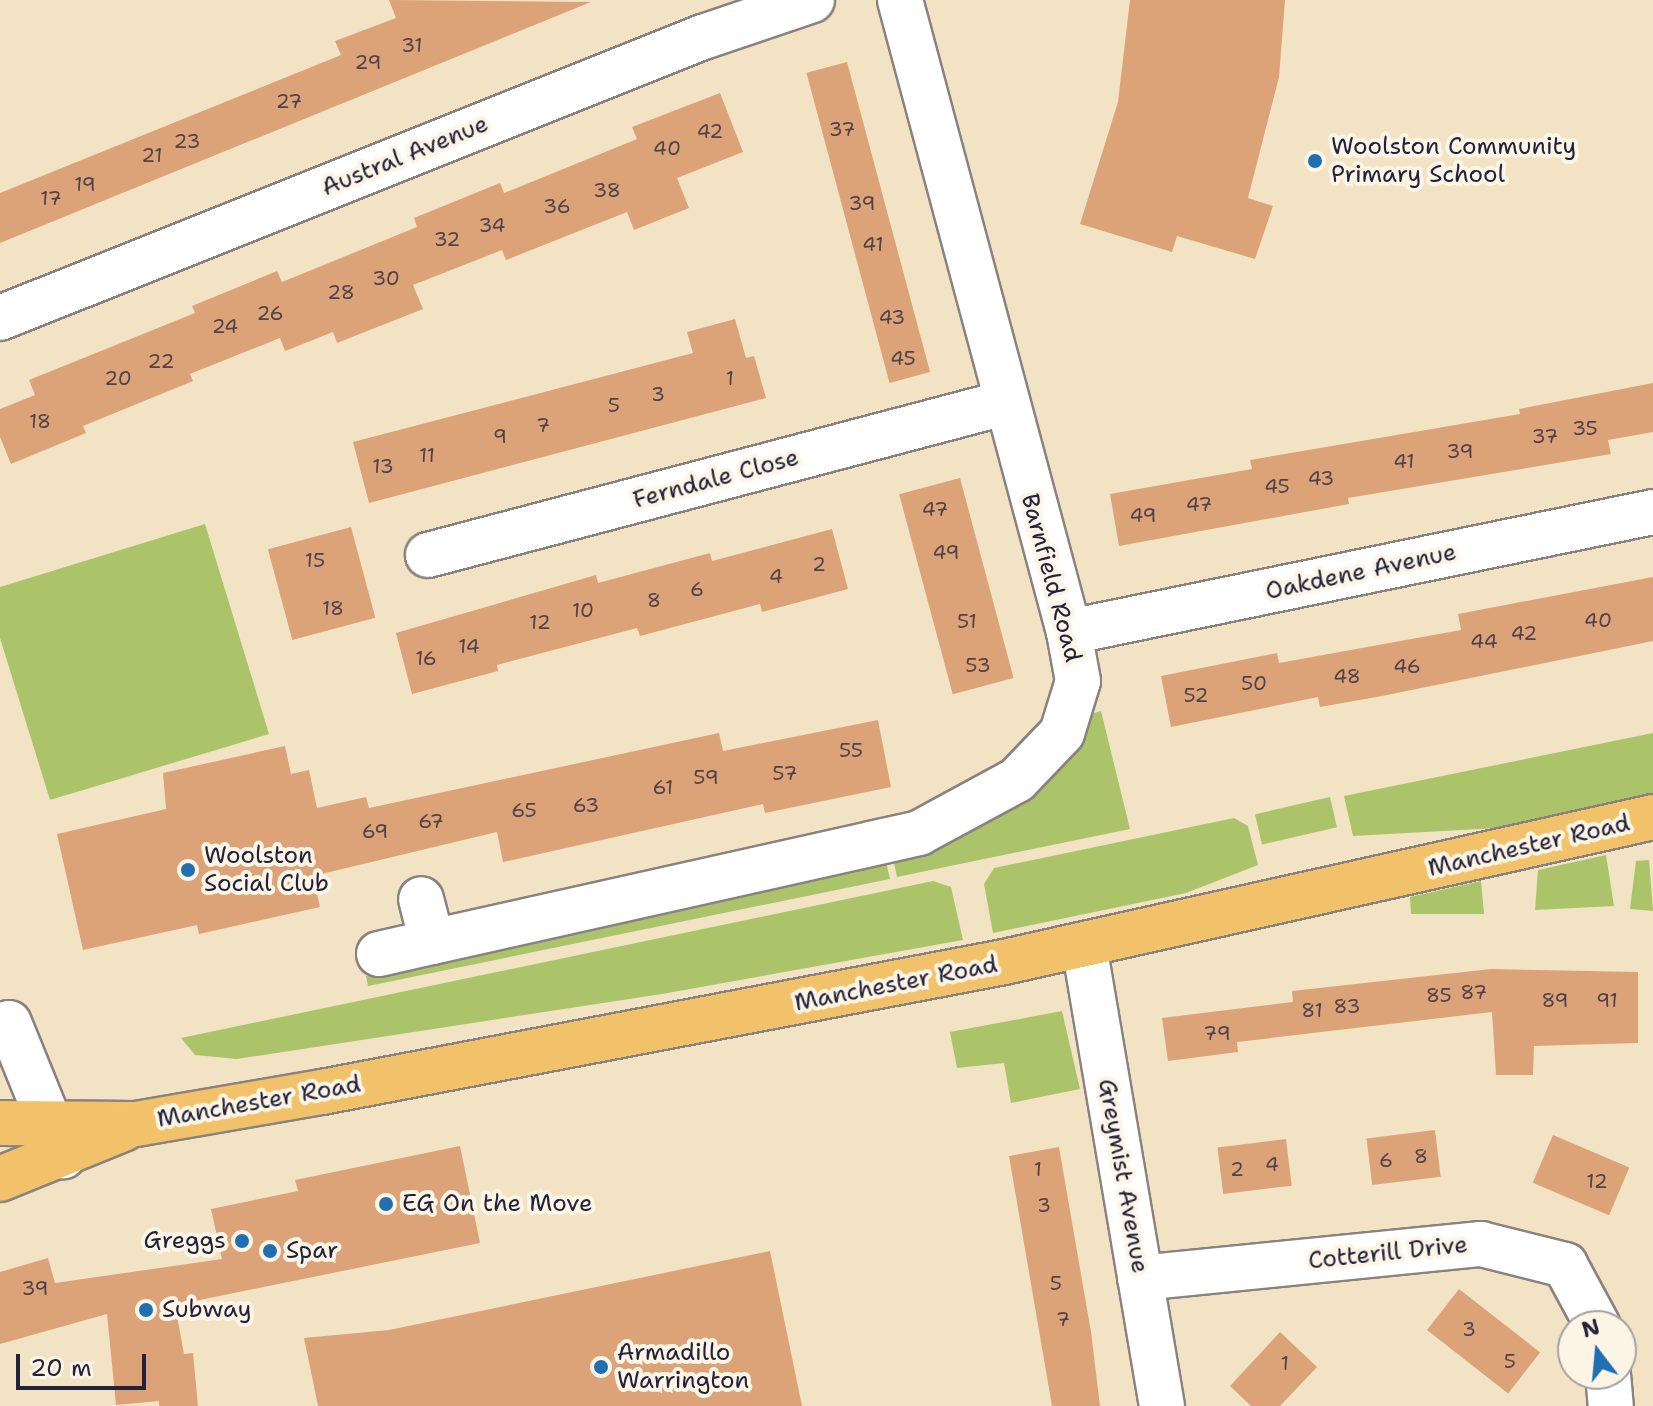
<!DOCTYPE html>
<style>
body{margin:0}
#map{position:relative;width:1653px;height:1406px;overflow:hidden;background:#f2e3c5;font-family:"Shantell Sans",sans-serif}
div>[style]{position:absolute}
.green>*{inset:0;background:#acc469;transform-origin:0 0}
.building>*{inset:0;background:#dca379;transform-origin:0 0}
.roads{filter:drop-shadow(2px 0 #8a8280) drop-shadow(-2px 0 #8a8280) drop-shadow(0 2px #8a8280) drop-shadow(0 -2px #8a8280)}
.minor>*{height:44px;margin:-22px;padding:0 22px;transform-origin:22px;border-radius:22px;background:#fff}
.primary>*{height:44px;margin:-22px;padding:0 22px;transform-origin:22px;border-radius:22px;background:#f2c26a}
.dots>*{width:22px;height:22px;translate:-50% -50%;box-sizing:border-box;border:4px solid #fcf5e5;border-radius:50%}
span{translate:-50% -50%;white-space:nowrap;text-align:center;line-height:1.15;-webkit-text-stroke:8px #fcf5e5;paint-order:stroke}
.number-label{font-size:20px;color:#50424a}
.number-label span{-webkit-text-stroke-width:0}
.poi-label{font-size:24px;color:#22223b}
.left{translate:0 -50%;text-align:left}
.right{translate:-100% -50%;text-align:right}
.street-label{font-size:24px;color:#22223b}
.north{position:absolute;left:1557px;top:1310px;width:80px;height:80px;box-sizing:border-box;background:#fcf5e5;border:2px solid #a5a1a1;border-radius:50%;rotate:344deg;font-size:22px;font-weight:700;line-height:32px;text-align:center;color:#22223b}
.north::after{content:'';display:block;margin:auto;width:28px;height:36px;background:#1f6fb2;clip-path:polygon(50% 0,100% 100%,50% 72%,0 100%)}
.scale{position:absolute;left:16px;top:1354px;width:130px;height:36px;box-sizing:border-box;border:4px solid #22223b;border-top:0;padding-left:10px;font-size:24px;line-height:28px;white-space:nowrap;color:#22223b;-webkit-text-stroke:6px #fcf5e5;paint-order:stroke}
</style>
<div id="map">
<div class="green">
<div style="clip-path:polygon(205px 524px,269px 734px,50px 800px,0 638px,0 587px)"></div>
<div style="clip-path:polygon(1101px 711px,1130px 829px,897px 877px,892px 853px,1070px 744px,1091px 714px)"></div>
<div style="clip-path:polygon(1653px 733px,1653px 798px,1515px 827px,1353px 836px,1344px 796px)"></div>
<div style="left:1330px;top:797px;width:31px;height:77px;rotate:77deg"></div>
<div style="clip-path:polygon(1234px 818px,1248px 826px,1258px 865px,1186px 893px,993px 933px,984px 884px,994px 868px)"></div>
<div style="clip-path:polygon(884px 853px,890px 879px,368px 986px,366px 976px)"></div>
<div style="clip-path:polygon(1606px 855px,1614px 906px,1535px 910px,1538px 870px)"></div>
<div style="clip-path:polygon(1649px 860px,1653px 911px,1630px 909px,1636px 861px)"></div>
<div style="clip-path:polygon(933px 881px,951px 887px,963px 940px,662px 994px,237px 1059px,195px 1055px,181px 1038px)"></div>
<div style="clip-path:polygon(1481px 881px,1484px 914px,1411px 914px,1410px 897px)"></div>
<div style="clip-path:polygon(1062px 1011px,1080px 1089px,1011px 1103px,1004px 1063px,957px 1068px,950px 1032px)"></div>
</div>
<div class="building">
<div style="clip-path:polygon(389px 0,591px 2px,0 243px,0 193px,341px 55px,335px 41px,396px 18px)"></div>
<div style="clip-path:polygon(1130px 0,1285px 0,1279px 77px,1248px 198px,1273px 206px,1255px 259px,1177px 236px,1172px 252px,1080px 224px,1118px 102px)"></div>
<div style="left:847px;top:62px;width:321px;height:42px;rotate:75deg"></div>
<div style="clip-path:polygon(720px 93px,743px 152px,677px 178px,689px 208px,634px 230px,627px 212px,506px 260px,502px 250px,413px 285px,423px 309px,337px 343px,333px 332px,285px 351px,280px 338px,190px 374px,193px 381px,83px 426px,86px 433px,11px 464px,0 437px,0 409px,35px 395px,29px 380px,195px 313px,192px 306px,277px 271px,282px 282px,417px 227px,414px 218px,500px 183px,504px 193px,637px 139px,632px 127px)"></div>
<div style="clip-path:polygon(735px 319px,746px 358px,754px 356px,766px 398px,369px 503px,353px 442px,693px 353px,687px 332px)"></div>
<div style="clip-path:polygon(1653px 383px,1653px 432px,1608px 440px,1611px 454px,1348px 498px,1349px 504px,1119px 546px,1110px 494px,1252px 469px,1250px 460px,1520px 414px,1519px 409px)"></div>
<div style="left:960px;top:478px;width:207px;height:63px;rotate:75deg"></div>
<div style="left:351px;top:527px;width:94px;height:86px;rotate:75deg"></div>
<div style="clip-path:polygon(832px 529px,848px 589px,762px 612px,760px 604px,640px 636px,637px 628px,497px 665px,498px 671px,412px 694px,396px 633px,596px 575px,598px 583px,710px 553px,712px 561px)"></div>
<div style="clip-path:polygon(1653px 577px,1653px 641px,1382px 696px,1320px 707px,1318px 697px,1171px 727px,1161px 676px,1277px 653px,1279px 663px,1461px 630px,1458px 614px)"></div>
<div style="clip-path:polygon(878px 720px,891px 787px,765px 813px,763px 804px,503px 862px,497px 832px,313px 876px,320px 907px,199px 934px,197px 925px,83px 950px,57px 834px,166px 809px,163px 773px,285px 746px,291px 774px,309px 770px,317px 808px,366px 797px,369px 808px,719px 733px,723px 751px)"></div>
<div style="clip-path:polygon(1491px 969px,1638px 972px,1638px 1043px,1534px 1046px,1533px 1075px,1496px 1075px,1492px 1012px,1237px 1042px,1238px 1052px,1168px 1061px,1162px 1018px,1293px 1002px,1292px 991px)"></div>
<div style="left:1435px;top:1130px;width:47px;height:69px;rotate:83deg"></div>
<div style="left:1553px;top:1135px;width:83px;height:52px;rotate:23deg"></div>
<div style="left:1286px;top:1139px;width:47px;height:69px;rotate:83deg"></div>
<div style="clip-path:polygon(460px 1146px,480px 1243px,175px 1305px,184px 1354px,193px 1353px,198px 1406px,159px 1406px,159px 1401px,116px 1405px,107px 1314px,0 1344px,0 1272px,48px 1258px,55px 1283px,222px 1259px,211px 1209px,298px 1191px,295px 1180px)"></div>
<div style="clip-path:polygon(1059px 1147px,1091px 1332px,1100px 1406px,1052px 1406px,1009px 1156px)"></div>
<div style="clip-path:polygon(770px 1251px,802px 1406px,318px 1406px,304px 1338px,389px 1330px)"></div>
<div style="left:1459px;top:1289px;width:103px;height:52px;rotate:38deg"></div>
<div style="clip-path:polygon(1280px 1332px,1317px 1367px,1280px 1406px,1251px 1406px,1230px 1386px)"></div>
</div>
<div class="roads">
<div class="minor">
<div style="left:0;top:318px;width:757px;rotate:-21.79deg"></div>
<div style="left:703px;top:37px;width:115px;rotate:-18.7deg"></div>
<div style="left:428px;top:555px;width:596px;rotate:-14.78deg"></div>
<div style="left:1069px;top:632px;width:596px;rotate:-11.61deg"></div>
<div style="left:432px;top:942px;width:499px;rotate:-12.6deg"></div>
<div style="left:919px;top:833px;width:111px;rotate:-28.4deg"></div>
<div style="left:1017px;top:780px;width:65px;rotate:-46.2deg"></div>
<div style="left:1062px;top:733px;width:54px;rotate:-72.9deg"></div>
<div style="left:1078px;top:681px;width:50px;rotate:-100.4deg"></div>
<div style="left:1069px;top:632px;width:654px;rotate:-104.97deg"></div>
<div style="left:1084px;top:945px;width:468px;rotate:80.4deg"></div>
<div style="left:379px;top:954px;width:54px;rotate:-12.8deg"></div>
<div style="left:432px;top:942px;width:44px;rotate:-104.3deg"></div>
<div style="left:0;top:1026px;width:9px;rotate:-18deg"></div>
<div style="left:9px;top:1023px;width:144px;rotate:67.9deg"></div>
<div style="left:1140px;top:1278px;width:343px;rotate:-5.7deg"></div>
<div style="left:1481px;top:1244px;width:87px;rotate:14deg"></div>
<div style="left:1565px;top:1265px;width:69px;rotate:61.6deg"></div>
<div style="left:1608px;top:1374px;width:32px;rotate:85deg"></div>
</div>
<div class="primary">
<div style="left:0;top:1123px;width:136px;rotate:0.4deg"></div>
<div style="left:136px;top:1124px;width:189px;rotate:-9.8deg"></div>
<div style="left:322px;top:1092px;width:694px;rotate:-10.79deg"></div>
<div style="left:1004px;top:962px;width:665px;rotate:-12.59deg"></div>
<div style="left:0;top:1179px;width:133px;rotate:-22.1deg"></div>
</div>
</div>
<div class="dots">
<div style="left:1315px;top:161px;background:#1f6fb2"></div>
<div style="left:188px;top:870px;background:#1f6fb2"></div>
<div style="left:386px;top:1204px;background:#1f6fb2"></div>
<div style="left:242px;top:1241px;background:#1f6fb2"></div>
<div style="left:270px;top:1251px;background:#1f6fb2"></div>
<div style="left:146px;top:1310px;background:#1f6fb2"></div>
<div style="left:601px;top:1367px;background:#1f6fb2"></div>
</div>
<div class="number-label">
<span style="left:412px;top:45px">31</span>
<span style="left:368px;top:62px">29</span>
<span style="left:289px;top:101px">27</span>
<span style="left:842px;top:129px">37</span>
<span style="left:710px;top:131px">42</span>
<span style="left:187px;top:141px">23</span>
<span style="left:667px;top:148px">40</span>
<span style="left:152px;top:155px">21</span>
<span style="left:85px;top:184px">19</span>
<span style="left:607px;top:190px">38</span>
<span style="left:51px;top:198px">17</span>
<span style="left:862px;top:203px">39</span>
<span style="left:557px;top:206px">36</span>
<span style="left:492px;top:225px">34</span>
<span style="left:447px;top:239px">32</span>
<span style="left:873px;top:244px">41</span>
<span style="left:386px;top:278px">30</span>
<span style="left:341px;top:292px">28</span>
<span style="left:270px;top:313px">26</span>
<span style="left:892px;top:317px">43</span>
<span style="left:225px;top:326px">24</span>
<span style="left:903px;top:358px">45</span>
<span style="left:161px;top:361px">22</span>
<span style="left:118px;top:378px">20</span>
<span style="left:730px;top:378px">1</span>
<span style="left:658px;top:394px">3</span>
<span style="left:614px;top:405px">5</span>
<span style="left:40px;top:421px">18</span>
<span style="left:543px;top:425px">7</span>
<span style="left:1585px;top:428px">35</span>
<span style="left:500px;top:436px">9</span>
<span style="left:1545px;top:436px">37</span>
<span style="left:1460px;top:451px">39</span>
<span style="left:427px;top:455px">11</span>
<span style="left:1404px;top:461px">41</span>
<span style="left:383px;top:466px">13</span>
<span style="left:1321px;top:478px">43</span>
<span style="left:1277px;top:486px">45</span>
<span style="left:1199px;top:504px">47</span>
<span style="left:935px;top:509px">47</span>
<span style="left:1143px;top:515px">49</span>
<span style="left:946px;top:552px">49</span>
<span style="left:315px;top:560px">15</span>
<span style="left:819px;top:564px">2</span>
<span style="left:776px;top:576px">4</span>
<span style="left:697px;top:589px">6</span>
<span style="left:654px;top:600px">8</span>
<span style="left:333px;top:608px">18</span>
<span style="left:583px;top:610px">10</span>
<span style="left:1598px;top:620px">40</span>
<span style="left:967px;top:621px">51</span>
<span style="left:540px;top:622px">12</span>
<span style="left:1524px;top:633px">42</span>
<span style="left:1484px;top:641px">44</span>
<span style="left:469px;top:646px">14</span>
<span style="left:426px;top:658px">16</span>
<span style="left:978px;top:665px">53</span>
<span style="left:1407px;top:666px">46</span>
<span style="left:1347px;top:676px">48</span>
<span style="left:1254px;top:683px">50</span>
<span style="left:1196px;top:695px">52</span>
<span style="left:851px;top:750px">55</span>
<span style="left:785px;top:773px">57</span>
<span style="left:706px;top:777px">59</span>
<span style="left:663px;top:787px">61</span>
<span style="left:586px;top:805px">63</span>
<span style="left:524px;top:810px">65</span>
<span style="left:431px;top:821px">67</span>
<span style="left:375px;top:831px">69</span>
<span style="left:1474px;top:992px">87</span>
<span style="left:1439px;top:995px">85</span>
<span style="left:1555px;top:1000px">89</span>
<span style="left:1607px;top:1000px">91</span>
<span style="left:1347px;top:1006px">83</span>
<span style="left:1312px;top:1010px">81</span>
<span style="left:1217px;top:1033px">79</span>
<span style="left:1421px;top:1156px">8</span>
<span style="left:1386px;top:1160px">6</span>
<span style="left:1272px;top:1164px">4</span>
<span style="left:1038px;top:1169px">1</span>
<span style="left:1237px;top:1169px">2</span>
<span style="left:1597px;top:1181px">12</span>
<span style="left:1044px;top:1205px">3</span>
<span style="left:1056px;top:1283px">5</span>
<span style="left:35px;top:1288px">39</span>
<span style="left:1063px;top:1319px">7</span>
<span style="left:1469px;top:1329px">3</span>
<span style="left:1510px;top:1361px">5</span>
<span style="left:1285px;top:1363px">1</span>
</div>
<div class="poi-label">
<span class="left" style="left:1331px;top:161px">Woolston Community<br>Primary School</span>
<span class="left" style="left:204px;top:870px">Woolston<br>Social Club</span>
<span class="left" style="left:402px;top:1204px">EG On the Move</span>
<span class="right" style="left:226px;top:1241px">Greggs</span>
<span class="left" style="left:286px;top:1251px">Spar</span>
<span class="left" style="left:162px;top:1310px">Subway</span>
<span class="left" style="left:617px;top:1367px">Armadillo<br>Warrington</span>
</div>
<div class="street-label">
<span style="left:405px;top:156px;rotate:-22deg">Austral Avenue</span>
<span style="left:716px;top:479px;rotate:-15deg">Ferndale Close</span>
<span style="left:1361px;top:572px;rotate:-12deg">Oakdene Avenue</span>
<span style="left:1051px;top:578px;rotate:75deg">Barnfield Road</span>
<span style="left:1529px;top:846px;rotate:-13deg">Manchester Road</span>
<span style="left:896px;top:984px;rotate:-11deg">Manchester Road</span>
<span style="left:259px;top:1102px;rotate:-10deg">Manchester Road</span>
<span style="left:1123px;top:1176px;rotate:80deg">Greymist Avenue</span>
<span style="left:1388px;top:1253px;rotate:-6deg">Cotterill Drive</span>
</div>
<div class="north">N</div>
<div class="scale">20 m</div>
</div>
